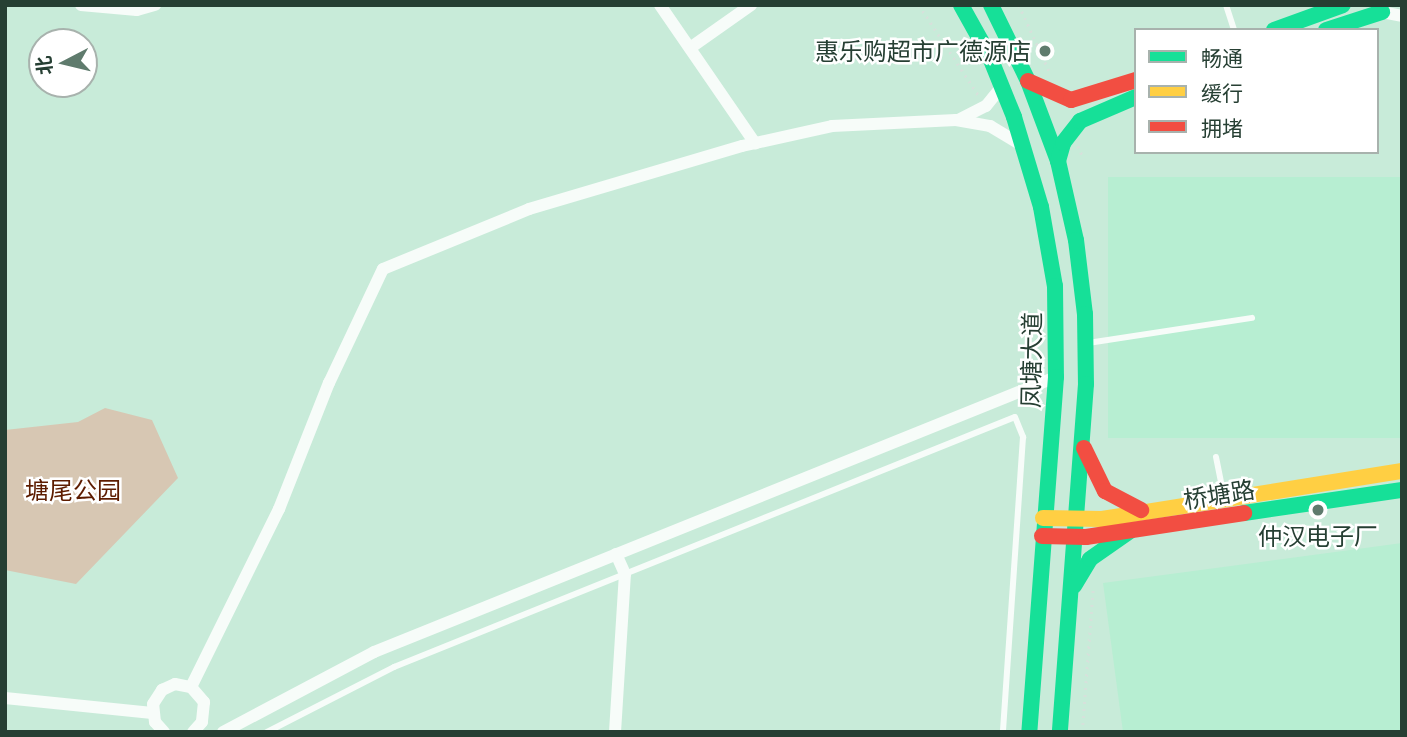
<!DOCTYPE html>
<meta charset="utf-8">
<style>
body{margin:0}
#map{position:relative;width:1407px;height:737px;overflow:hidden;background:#c8ebd9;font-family:Manrope,"Noto Sans SC",sans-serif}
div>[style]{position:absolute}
.built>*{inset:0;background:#b7eed2;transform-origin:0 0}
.green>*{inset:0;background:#d7c7b3}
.path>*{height:2.5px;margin-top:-1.25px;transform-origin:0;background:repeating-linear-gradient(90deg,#d6e1db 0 2px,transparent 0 7px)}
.lane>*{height:6px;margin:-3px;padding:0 3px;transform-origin:3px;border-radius:3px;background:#f7fcf9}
.street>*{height:12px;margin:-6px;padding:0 6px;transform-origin:6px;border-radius:6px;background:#f7fcf9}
.fast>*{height:16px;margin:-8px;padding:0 8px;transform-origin:8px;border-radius:8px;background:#16e098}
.slow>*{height:16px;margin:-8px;padding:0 8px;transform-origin:8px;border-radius:8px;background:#ffcf43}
.jam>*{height:16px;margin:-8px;padding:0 8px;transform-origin:8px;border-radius:8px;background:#f24e42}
.dots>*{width:19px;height:19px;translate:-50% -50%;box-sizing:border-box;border:4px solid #fff;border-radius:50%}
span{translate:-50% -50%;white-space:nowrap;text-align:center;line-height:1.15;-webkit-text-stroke:5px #fff;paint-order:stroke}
.poi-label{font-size:24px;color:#263f33}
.right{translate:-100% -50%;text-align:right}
.street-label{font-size:24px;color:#263f33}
.park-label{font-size:24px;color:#5d1c00}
.frame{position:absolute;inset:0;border:7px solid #263f33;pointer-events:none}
.legend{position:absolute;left:1134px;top:28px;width:245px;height:126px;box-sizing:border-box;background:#fff;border:2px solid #a8b2ad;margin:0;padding:9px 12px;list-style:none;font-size:21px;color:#263f33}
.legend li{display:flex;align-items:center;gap:14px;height:35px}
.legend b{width:35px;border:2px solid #a8b2ad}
.north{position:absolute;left:28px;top:28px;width:70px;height:70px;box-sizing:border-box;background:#fff;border:2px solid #a8b2ad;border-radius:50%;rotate:263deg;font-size:19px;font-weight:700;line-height:28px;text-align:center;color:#263f33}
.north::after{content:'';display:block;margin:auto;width:24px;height:32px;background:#5f7b6d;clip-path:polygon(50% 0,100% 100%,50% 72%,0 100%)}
</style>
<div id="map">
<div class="built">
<div style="left:1402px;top:177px;width:261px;height:294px;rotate:90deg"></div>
<div style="clip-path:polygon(1402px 543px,1402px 732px,1123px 732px,1103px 583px)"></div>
</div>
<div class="green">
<div style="clip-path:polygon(105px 408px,152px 420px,178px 478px,76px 584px,5px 570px,5px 430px,78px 422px)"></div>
</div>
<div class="path">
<div style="left:919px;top:5px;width:109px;rotate:56.6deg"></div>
<div style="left:1019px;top:5px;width:77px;rotate:65.4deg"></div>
<div style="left:1078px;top:146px;width:14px;rotate:65deg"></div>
<div style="left:1082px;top:732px;width:142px;rotate:-85.6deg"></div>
</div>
<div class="lane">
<div style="left:1226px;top:5px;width:26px;rotate:72deg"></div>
<div style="left:1088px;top:343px;width:166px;rotate:-8.7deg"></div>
<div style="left:1216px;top:457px;width:41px;rotate:78.7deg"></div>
<div style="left:267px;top:732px;width:143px;rotate:-27.1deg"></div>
<div style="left:394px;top:667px;width:669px;rotate:-21.93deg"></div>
<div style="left:1015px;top:417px;width:22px;rotate:68deg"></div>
<div style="left:1023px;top:437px;width:296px;rotate:93.9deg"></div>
</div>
<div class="street">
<div style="left:81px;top:5px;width:56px;rotate:5.1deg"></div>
<div style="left:137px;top:10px;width:19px;rotate:-16deg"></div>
<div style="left:660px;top:5px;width:168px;rotate:55.5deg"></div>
<div style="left:1382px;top:12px;width:20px;rotate:11deg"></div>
<div style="left:690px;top:48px;width:75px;rotate:-35.2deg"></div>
<div style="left:960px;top:119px;width:29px;rotate:-27deg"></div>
<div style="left:986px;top:106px;width:26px;rotate:-51deg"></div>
<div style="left:191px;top:687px;width:199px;rotate:-63.7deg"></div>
<div style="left:279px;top:509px;width:136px;rotate:-68.4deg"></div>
<div style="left:329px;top:383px;width:126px;rotate:-64.7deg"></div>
<div style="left:383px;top:269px;width:158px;rotate:-22.3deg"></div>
<div style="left:529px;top:209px;width:222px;rotate:-16.5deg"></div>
<div style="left:742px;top:146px;width:92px;rotate:-12.5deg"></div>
<div style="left:832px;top:126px;width:124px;rotate:-2.8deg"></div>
<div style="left:956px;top:120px;width:35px;rotate:10deg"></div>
<div style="left:990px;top:126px;width:35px;rotate:31deg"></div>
<div style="left:5px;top:698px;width:148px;rotate:5.8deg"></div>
<div style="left:164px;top:732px;width:13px;rotate:-132deg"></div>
<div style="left:155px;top:722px;width:18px;rotate:-96deg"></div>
<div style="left:153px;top:704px;width:17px;rotate:-57deg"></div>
<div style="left:162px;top:690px;width:14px;rotate:-25deg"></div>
<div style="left:175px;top:684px;width:16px;rotate:11deg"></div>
<div style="left:191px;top:687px;width:20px;rotate:49deg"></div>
<div style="left:204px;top:702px;width:20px;rotate:96deg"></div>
<div style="left:202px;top:722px;width:13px;rotate:132deg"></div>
<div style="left:223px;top:732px;width:171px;rotate:-27.9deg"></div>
<div style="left:374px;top:652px;width:735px;rotate:-21.96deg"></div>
<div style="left:615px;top:732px;width:158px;rotate:-86.4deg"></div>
<div style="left:625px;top:574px;width:22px;rotate:-114deg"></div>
</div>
<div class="fast">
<div style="left:961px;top:5px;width:57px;rotate:60.8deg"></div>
<div style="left:989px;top:55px;width:67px;rotate:68deg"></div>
<div style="left:1014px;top:117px;width:94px;rotate:73.3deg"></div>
<div style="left:1041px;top:207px;width:80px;rotate:80deg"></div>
<div style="left:1055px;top:286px;width:91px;rotate:89.4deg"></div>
<div style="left:1056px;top:377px;width:356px;rotate:94.3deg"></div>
<div style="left:991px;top:5px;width:85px;rotate:64deg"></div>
<div style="left:1028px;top:81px;width:85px;rotate:69.4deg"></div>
<div style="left:1058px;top:161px;width:81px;rotate:77.2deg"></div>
<div style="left:1076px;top:240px;width:75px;rotate:83.1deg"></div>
<div style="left:1085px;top:314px;width:70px;rotate:89.2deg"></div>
<div style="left:1086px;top:384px;width:349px;rotate:94.3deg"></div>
<div style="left:1274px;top:30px;width:73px;rotate:-19.9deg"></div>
<div style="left:1326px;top:30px;width:59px;rotate:-17.8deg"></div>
<div style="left:1058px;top:161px;width:19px;rotate:-74deg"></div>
<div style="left:1063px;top:143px;width:28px;rotate:-52deg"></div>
<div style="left:1080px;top:121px;width:61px;rotate:-23.2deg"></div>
<div style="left:1244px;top:513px;width:160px;rotate:-8.3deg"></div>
<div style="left:1074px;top:586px;width:31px;rotate:-59deg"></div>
<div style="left:1090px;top:559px;width:49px;rotate:-35deg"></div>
</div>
<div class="slow">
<div style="left:1043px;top:518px;width:59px;rotate:1deg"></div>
<div style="left:1102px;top:519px;width:304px;rotate:-9.1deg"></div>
</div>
<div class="jam">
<div style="left:1028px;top:81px;width:47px;rotate:23.8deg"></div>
<div style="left:1071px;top:100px;width:68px;rotate:-17.1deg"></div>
<div style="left:1084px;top:448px;width:48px;rotate:64deg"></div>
<div style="left:1105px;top:491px;width:41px;rotate:27.8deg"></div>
<div style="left:1042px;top:536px;width:44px;rotate:1.3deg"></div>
<div style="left:1086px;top:537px;width:160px;rotate:-8.6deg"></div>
</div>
<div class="dots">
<div style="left:1045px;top:51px;background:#5f7b6d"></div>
<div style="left:1318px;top:510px;background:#5f7b6d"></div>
</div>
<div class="poi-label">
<span class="right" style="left:1031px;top:51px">惠乐购超市广德源店</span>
<span style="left:1318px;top:536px">仲汉电子厂</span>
</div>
<div class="street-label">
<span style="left:1031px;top:360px;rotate:-89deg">凤塘大道</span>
<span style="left:1219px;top:494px;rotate:-9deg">桥塘路</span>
</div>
<div class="park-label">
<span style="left:73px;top:490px">塘尾公园</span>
</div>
<div class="frame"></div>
<ul class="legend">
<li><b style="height:9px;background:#16e098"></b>畅通</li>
<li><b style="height:9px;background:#ffcf43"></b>缓行</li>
<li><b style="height:9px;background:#f24e42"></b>拥堵</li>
</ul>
<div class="north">北</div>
</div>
